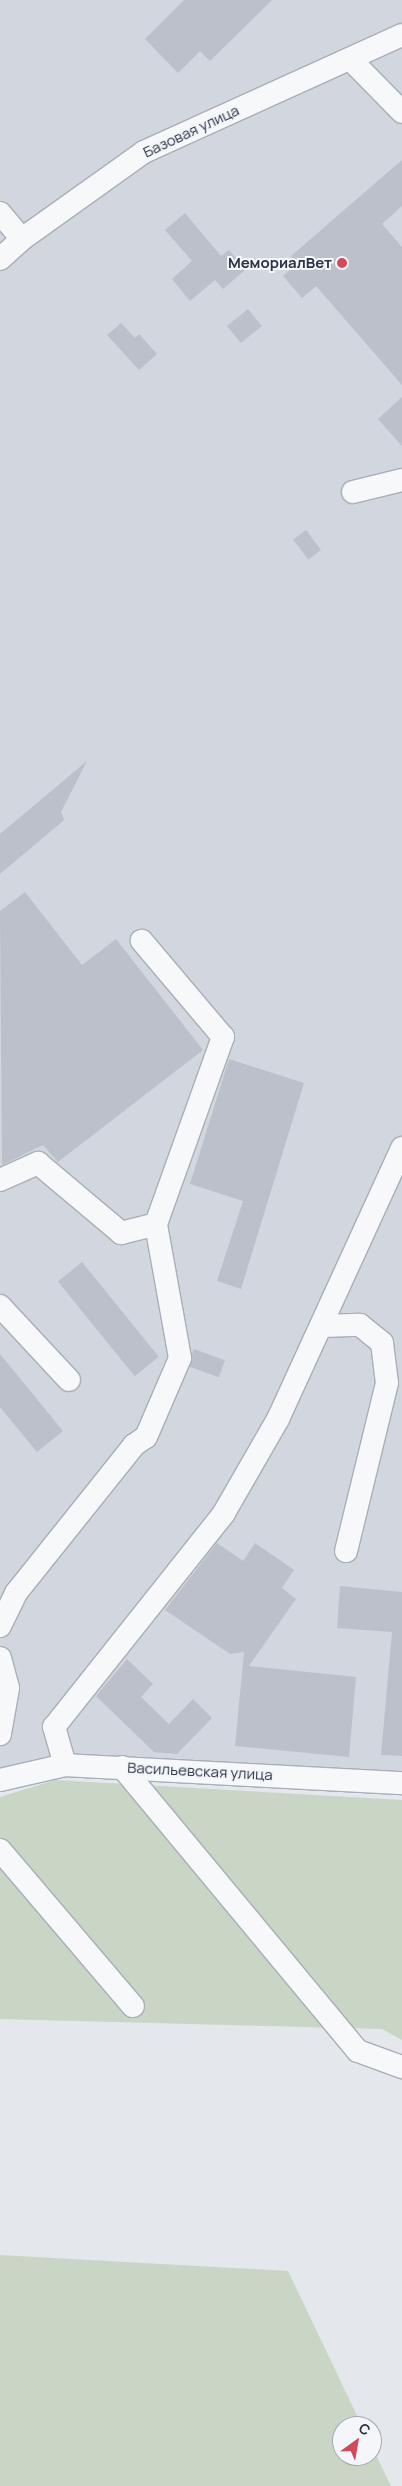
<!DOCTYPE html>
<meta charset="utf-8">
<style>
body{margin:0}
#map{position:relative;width:402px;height:2486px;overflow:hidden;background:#e4e7ec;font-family:Manrope,sans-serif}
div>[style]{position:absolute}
.built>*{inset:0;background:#d2d6de}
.green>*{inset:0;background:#c9d6c5}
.building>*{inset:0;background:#bbc0ca;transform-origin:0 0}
.roads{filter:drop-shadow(1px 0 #a9aeb7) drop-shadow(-1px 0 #a9aeb7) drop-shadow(0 1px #a9aeb7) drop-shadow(0 -1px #a9aeb7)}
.minor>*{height:22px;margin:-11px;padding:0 11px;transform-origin:11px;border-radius:11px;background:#f7f8fa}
.dots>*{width:14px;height:14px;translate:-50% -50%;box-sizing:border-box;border:2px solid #f4f6f9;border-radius:50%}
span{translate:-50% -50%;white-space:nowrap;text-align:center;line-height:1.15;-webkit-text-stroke:4px #f4f6f9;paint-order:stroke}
.street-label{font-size:15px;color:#2b3445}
.poi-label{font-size:15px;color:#2b3445;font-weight:700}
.right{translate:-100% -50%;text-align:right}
.north{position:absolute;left:332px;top:2416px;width:50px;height:50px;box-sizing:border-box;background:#f4f6f9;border:1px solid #a4a8b1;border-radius:50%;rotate:32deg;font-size:14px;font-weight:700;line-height:20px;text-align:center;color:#2b3445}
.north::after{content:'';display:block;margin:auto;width:18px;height:22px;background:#d1495b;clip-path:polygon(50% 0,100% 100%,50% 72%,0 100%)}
</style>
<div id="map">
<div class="built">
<div style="clip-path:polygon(0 0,402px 0,402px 1785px,65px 1765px,0 1780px)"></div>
</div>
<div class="green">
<div style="clip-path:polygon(55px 1780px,402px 1800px,402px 2040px,382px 2029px,0 2019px,0 1797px)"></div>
<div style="clip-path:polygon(0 2255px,288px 2271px,362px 2426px,342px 2426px,342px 2456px,372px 2456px,372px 2447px,391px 2486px,0 2486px)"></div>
</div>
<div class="building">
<div style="clip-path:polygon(184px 0,272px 0,210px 61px,200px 51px,178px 73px,145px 39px)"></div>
<div style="clip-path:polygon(402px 160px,402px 206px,382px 224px,402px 247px,402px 385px,316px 286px,302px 298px,283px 276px,297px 264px,291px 256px)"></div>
<div style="clip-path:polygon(185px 213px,221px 256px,229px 250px,246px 269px,223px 289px,215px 280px,190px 301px,172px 279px,192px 261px,165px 230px)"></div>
<div style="left:248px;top:309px;width:22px;height:27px;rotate:51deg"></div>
<div style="clip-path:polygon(121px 323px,135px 338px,139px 334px,157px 354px,139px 370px,107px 335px)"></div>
<div style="clip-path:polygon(402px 397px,402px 446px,378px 419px)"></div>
<div style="left:306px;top:530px;width:25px;height:16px;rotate:53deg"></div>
<div style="clip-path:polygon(87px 761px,61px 812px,64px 820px,0 874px,0 834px)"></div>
<div style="clip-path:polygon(25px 892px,82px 965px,116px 939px,203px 1050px,58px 1162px,43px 1145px,2px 1165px,0 911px)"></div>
<div style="clip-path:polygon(229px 1059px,304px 1083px,241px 1289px,217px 1281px,243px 1201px,190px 1184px)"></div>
<div style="left:82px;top:1262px;width:122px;height:31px;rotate:51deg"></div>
<div style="left:194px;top:1349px;width:33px;height:18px;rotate:20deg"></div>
<div style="clip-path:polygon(0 1354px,63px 1431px,37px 1452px,0 1407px)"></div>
<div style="clip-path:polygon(217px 1543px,243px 1561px,255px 1543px,294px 1570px,282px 1588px,296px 1599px,249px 1666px,356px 1677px,349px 1757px,235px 1746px,244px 1652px,230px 1654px,165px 1610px)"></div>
<div style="clip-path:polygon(340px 1586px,402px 1592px,402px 1756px,381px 1755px,392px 1632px,337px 1628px)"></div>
<div style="clip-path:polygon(127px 1659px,153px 1684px,141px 1697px,169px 1724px,193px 1699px,212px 1718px,177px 1754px,154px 1752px,96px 1696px)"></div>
</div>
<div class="roads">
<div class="minor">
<div style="left:350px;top:59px;width:74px;rotate:45.5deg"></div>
<div style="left:0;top:213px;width:34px;rotate:50deg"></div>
<div style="left:0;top:259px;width:30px;rotate:-42deg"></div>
<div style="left:22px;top:239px;width:150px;rotate:-35.5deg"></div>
<div style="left:144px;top:152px;width:283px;rotate:-24.4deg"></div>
<div style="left:353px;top:492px;width:50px;rotate:-13.8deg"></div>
<div style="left:0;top:1180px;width:42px;rotate:-24.1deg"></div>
<div style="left:38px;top:1163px;width:109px;rotate:40.1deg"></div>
<div style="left:121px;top:1233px;width:36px;rotate:-14deg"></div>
<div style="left:0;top:1306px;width:101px;rotate:47deg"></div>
<div style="left:322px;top:1326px;width:38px;rotate:-2deg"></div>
<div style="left:360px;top:1325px;width:28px;rotate:39deg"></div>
<div style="left:382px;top:1343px;width:40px;rotate:82.9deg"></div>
<div style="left:387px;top:1383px;width:173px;rotate:103.7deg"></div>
<div style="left:0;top:1626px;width:37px;rotate:-64deg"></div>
<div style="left:16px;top:1593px;width:189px;rotate:-51.4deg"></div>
<div style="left:134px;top:1445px;width:14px;rotate:-34deg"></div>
<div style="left:146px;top:1437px;width:86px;rotate:-66.7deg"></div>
<div style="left:180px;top:1358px;width:136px;rotate:-100.2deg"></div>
<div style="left:156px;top:1224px;width:199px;rotate:-70.3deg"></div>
<div style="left:223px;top:1037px;width:126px;rotate:-130.2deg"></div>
<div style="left:0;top:1658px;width:31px;rotate:75deg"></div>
<div style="left:8px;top:1688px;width:47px;rotate:99.9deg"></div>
<div style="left:65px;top:1765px;width:40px;rotate:-106deg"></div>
<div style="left:54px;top:1727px;width:273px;rotate:-51.5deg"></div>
<div style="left:224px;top:1513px;width:108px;rotate:-60.1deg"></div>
<div style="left:278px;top:1419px;width:298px;rotate:-65.4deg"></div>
<div style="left:122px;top:1767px;width:369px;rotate:50.3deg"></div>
<div style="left:358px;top:2051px;width:47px;rotate:20deg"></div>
<div style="left:0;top:1780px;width:67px;rotate:-13deg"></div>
<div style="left:65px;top:1765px;width:337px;rotate:3.1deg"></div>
<div style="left:0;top:1850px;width:205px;rotate:49.6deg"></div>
</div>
</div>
<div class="dots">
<div style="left:342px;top:263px;background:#d1495b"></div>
</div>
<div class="street-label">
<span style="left:191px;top:131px;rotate:-25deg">Базовая улица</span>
<span style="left:200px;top:1771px;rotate:3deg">Васильевская улица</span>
</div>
<div class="poi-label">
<span class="right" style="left:332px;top:263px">МемориалВет</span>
</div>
<div class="north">С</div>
</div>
